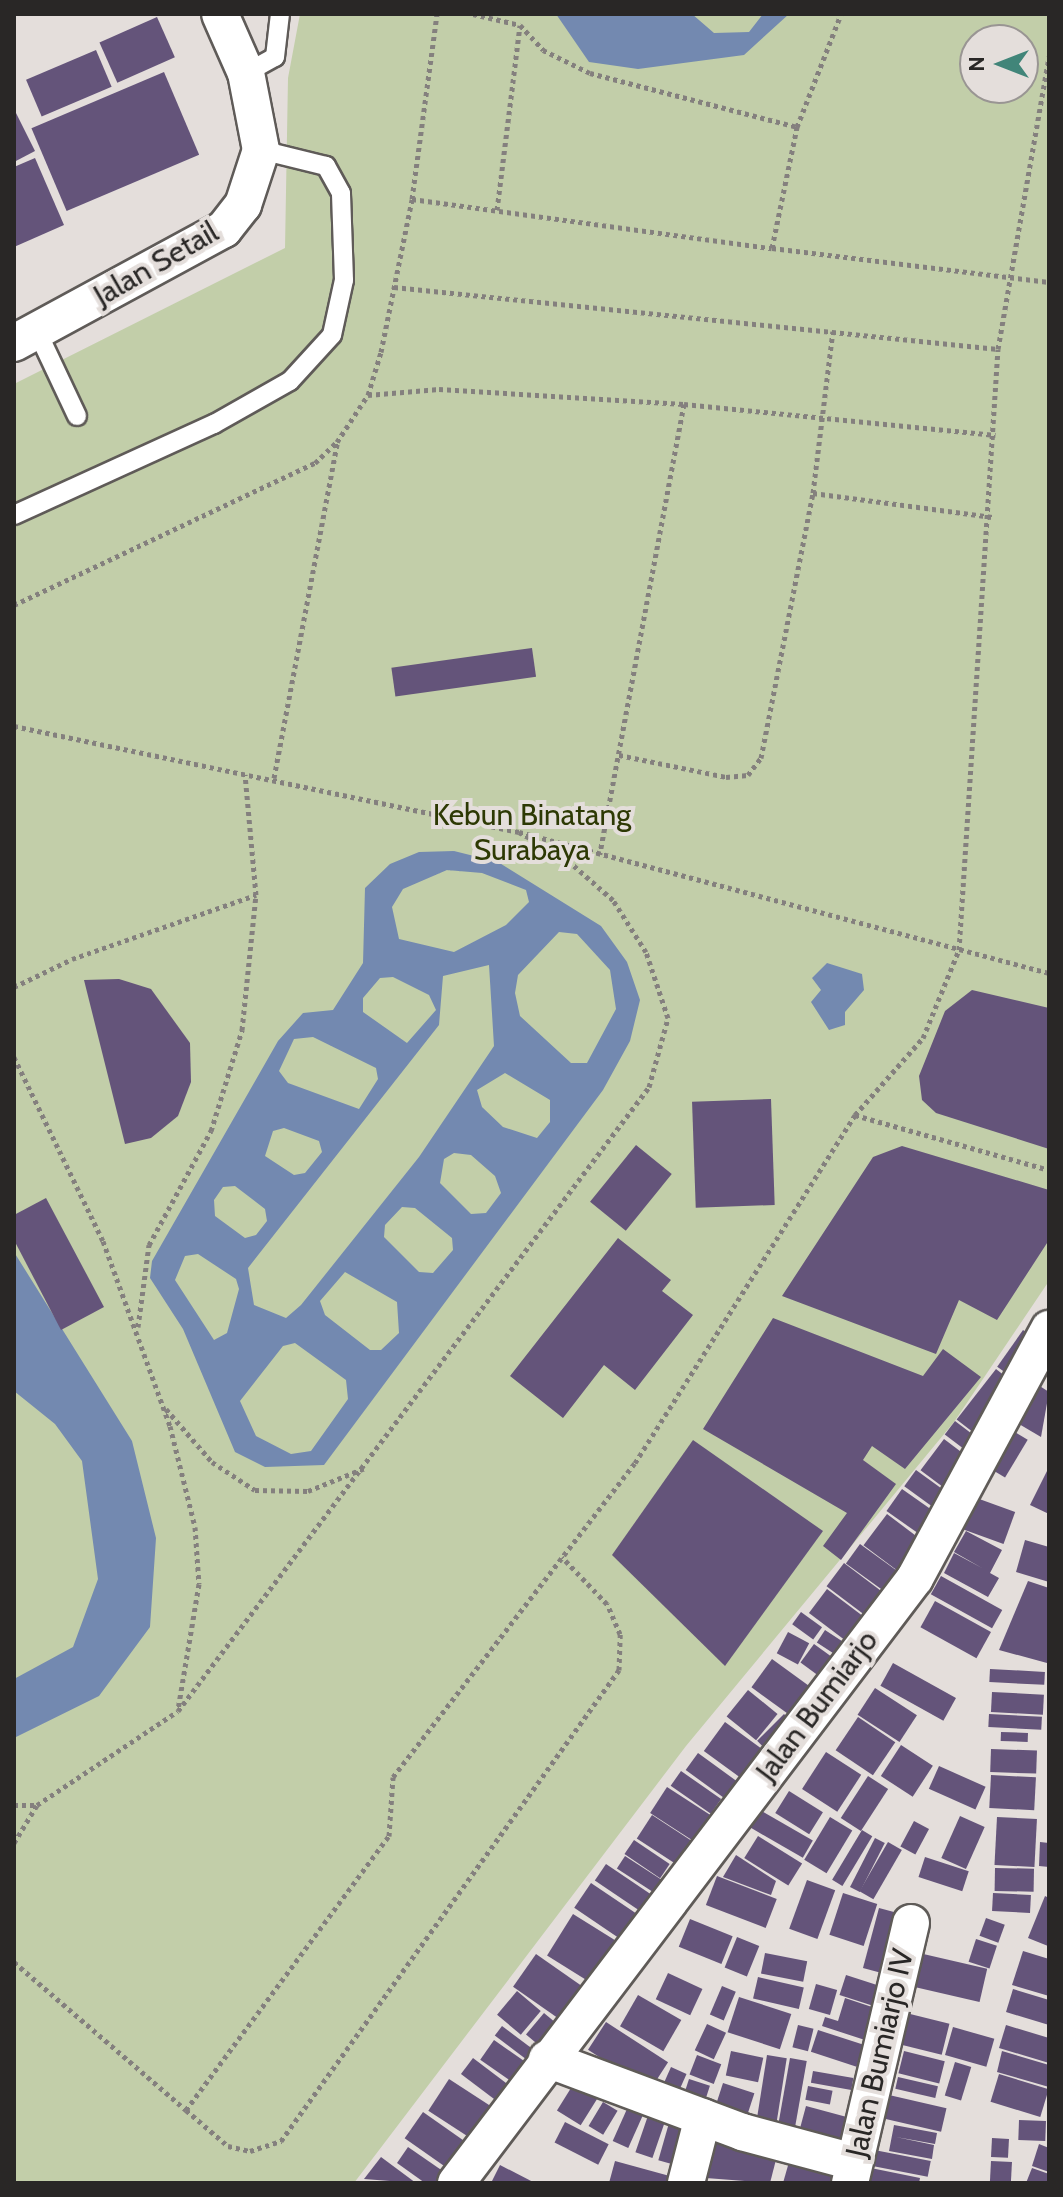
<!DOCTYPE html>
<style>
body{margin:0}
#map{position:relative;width:1063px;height:2197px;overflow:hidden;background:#e4dedb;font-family:Cabin,sans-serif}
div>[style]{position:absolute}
.green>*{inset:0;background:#c2cea9}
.water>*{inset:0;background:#7389b0}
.building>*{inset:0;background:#64547a;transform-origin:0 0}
.path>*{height:5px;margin-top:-2.5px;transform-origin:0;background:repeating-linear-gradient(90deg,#84807e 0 4px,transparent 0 8px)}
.roads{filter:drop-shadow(2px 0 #5f5b58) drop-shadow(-2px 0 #5f5b58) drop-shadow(0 2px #5f5b58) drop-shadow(0 -2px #5f5b58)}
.service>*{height:18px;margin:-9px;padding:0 9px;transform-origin:9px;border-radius:9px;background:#fff}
.minor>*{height:36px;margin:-18px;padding:0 18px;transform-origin:18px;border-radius:18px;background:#fff}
span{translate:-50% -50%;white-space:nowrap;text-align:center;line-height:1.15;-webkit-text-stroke:8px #e4dedb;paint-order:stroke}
.street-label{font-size:30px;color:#292726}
.park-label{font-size:30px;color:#2d3904}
.frame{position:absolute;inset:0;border:16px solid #292726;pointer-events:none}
.north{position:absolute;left:959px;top:24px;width:80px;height:80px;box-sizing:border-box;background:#e4dedb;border:2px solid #999593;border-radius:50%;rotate:270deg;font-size:22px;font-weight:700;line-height:32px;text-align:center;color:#292726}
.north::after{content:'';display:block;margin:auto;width:28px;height:36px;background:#418579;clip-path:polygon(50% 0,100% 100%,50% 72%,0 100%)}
</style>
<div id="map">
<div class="green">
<div style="clip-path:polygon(evenodd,300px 14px,1049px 14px,1049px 1281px,954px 1422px,686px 1746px,354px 2183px,14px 2183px,14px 384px,285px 248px,288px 78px,300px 14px,975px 40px,1023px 40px,1023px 88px,975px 88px,975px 40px)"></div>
</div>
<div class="water">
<div style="clip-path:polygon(556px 14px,692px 14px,714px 33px,749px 32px,763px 14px,789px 14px,744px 55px,638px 69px,589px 62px)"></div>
<div style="clip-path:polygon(evenodd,454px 851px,498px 862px,601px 926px,627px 962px,640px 1000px,630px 1041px,603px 1090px,324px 1465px,265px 1467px,235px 1452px,183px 1329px,150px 1278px,152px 1261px,278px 1041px,303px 1013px,333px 1010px,363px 963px,365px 888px,390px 864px,419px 852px,454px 851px,447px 870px,482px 873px,526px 890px,529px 902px,506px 925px,454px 952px,399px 939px,392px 907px,403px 889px,447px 870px,454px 851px,559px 932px,577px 934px,610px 970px,616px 1009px,587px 1063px,571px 1063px,520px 1016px,515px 993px,518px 975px,559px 932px,454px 851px,489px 965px,494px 1046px,419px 1157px,301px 1305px,286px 1318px,254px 1305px,248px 1268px,439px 1025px,443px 976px,489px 965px,454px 851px,393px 977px,429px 995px,436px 1010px,407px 1043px,363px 1012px,363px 998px,380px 978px,393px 977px,454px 851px,313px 1037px,376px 1068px,378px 1079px,359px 1109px,288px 1083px,279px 1071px,294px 1039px,313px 1037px,454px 851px,505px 1073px,550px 1100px,550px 1122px,537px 1138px,503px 1127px,482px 1107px,477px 1090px,505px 1073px,454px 851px,284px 1128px,319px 1141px,322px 1152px,305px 1173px,294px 1175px,265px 1156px,273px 1131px,284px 1128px,454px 851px,454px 1153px,471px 1155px,495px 1176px,501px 1193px,486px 1213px,471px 1214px,440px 1183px,444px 1159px,454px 1153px,454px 851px,235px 1186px,265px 1209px,267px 1221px,256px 1235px,245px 1238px,215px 1216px,214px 1200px,223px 1187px,235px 1186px,454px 851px,402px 1207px,415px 1208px,452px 1238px,453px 1250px,433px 1273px,419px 1272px,384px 1237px,385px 1225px,402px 1207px,454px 851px,198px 1254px,236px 1279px,239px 1289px,227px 1333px,214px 1340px,175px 1280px,185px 1256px,198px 1254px,454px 851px,345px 1272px,397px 1302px,399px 1333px,381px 1350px,370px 1350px,325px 1315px,320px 1301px,345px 1272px,454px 851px,295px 1343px,346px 1380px,348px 1399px,311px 1451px,291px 1454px,256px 1436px,240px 1401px,283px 1346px,295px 1343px)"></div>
<div style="clip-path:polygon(827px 963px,862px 974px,864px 990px,845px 1012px,845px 1025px,829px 1030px,811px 1002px,821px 990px,812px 978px)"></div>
<div style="clip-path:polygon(14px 1252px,132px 1441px,156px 1538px,150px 1627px,99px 1696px,14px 1738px,14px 1679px,73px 1647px,98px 1579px,82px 1461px,55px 1424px,14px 1391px)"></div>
</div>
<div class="building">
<div style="left:157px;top:17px;width:44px;height:63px;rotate:66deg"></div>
<div style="left:96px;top:50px;width:40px;height:76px;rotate:67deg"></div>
<div style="left:164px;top:72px;width:90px;height:144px;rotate:67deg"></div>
<div style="clip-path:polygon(14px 109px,35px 151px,14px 162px)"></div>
<div style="clip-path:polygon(35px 158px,64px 225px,14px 247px,14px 167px)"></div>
<div style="left:532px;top:648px;width:29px;height:142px;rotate:82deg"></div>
<div style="clip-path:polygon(119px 979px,151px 989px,190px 1043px,191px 1082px,178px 1116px,151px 1138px,125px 1144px,84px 980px)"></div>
<div style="clip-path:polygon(972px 990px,1049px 1008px,1049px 1149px,936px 1113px,922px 1100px,919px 1076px,945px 1011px)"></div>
<div style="left:771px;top:1099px;width:106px;height:79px;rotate:88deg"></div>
<div style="left:636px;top:1145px;width:46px;height:73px;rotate:39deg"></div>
<div style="clip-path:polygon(902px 1146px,1049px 1190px,1049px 1240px,997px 1320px,959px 1300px,936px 1354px,782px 1296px,873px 1157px)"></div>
<div style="clip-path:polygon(46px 1198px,104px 1307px,61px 1330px,14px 1240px,14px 1215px)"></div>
<div style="clip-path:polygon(618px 1238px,671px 1280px,662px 1291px,693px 1315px,635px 1390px,604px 1365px,563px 1418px,510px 1376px)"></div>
<div style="clip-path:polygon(773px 1318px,923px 1376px,943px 1349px,981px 1377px,905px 1469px,872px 1446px,863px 1460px,896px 1484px,841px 1560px,823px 1546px,847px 1513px,703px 1429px)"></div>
<div style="left:1023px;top:1330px;width:21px;height:45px;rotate:35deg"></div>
<div style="left:996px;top:1369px;width:23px;height:64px;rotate:38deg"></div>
<div style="clip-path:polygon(1032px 1381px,1049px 1392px,1041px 1437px,1012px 1420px)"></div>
<div style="left:955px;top:1421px;width:31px;height:17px;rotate:37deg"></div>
<div style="left:1008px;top:1428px;width:23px;height:44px;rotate:31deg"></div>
<div style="left:944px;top:1439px;width:39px;height:39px;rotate:37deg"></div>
<div style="clip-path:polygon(693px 1440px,823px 1531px,725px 1666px,612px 1555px)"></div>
<div style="clip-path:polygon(1049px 1467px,1049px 1514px,1030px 1505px)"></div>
<div style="left:916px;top:1470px;width:49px;height:20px;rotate:36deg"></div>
<div style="left:902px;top:1489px;width:50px;height:27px;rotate:35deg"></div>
<div style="left:971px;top:1496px;width:47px;height:34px;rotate:20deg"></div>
<div style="left:887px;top:1514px;width:51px;height:39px;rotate:37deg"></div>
<div style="clip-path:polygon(966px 1531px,1002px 1550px,990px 1573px,999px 1578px,988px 1597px,944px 1573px,954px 1553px,982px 1568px,954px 1552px)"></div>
<div style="clip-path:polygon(1025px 1540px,1049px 1547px,1049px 1582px,1016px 1572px)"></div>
<div style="left:860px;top:1544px;width:61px;height:24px;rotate:36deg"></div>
<div style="left:844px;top:1563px;width:59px;height:29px;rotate:37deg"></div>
<div style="left:941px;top:1576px;width:70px;height:21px;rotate:29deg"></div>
<div style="clip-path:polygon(1028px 1581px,1049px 1588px,1047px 1663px,999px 1650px)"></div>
<div style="left:827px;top:1589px;width:56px;height:30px;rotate:37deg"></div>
<div style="left:935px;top:1601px;width:64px;height:30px;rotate:29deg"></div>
<div style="left:801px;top:1612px;width:26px;height:15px;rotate:36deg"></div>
<div style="left:825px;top:1630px;width:31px;height:15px;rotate:33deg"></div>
<div style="left:788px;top:1632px;width:24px;height:24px;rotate:28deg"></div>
<div style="left:814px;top:1644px;width:32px;height:23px;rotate:36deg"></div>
<div style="left:772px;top:1659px;width:51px;height:35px;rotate:36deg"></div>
<div style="left:893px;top:1663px;width:72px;height:26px;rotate:29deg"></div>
<div style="left:990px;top:1669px;width:55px;height:13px;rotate:3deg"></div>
<div style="left:875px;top:1688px;width:50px;height:32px;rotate:33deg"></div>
<div style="left:748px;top:1690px;width:38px;height:34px;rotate:39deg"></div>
<div style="left:992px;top:1692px;width:52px;height:20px;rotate:3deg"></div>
<div style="left:784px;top:1714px;width:11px;height:38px;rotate:45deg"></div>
<div style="left:989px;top:1714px;width:53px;height:13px;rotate:3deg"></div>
<div style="left:858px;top:1717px;width:45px;height:40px;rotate:34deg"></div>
<div style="left:725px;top:1722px;width:47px;height:36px;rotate:36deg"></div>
<div style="left:1001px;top:1732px;width:27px;height:9px;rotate:2deg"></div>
<div style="left:901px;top:1745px;width:38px;height:37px;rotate:33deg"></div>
<div style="left:991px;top:1749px;width:46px;height:23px;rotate:2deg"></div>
<div style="left:826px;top:1752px;width:42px;height:44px;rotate:33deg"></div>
<div style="left:698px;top:1753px;width:48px;height:21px;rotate:36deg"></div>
<div style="left:939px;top:1766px;width:51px;height:25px;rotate:24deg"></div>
<div style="left:681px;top:1771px;width:49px;height:18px;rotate:35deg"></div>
<div style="left:991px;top:1775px;width:45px;height:33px;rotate:3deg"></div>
<div style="left:868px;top:1776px;width:24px;height:50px;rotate:33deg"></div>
<div style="left:667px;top:1787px;width:53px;height:31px;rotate:33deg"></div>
<div style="left:789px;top:1791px;width:40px;height:26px;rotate:32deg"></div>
<div style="left:760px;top:1810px;width:61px;height:20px;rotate:30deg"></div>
<div style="left:652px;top:1815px;width:48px;height:28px;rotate:33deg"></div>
<div style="left:960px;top:1816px;width:27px;height:46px;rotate:24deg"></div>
<div style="left:830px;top:1817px;width:26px;height:50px;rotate:31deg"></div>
<div style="left:997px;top:1817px;width:40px;height:48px;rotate:3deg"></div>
<div style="left:914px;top:1821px;width:17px;height:29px;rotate:28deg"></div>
<div style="left:862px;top:1830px;width:12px;height:58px;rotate:31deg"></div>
<div style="left:758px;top:1836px;width:52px;height:26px;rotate:32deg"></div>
<div style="left:875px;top:1838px;width:11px;height:55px;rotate:27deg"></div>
<div style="left:634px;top:1840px;width:43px;height:17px;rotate:34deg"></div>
<div style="left:888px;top:1842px;width:16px;height:57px;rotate:30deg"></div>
<div style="clip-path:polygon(1040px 1842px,1049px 1843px,1049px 1867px,1039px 1866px)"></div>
<div style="clip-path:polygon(736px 1855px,776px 1881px,771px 1895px,723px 1877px)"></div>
<div style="left:625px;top:1856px;width:56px;height:15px;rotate:33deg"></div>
<div style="left:925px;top:1857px;width:46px;height:21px;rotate:18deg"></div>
<div style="left:606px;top:1864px;width:63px;height:20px;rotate:34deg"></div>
<div style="left:995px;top:1868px;width:39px;height:23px;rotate:1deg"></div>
<div style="left:717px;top:1876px;width:64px;height:31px;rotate:21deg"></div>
<div style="left:807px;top:1880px;width:30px;height:52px;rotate:20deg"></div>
<div style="left:591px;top:1883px;width:64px;height:30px;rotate:34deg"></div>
<div style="left:843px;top:1893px;width:36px;height:44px;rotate:18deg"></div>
<div style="left:993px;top:1893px;width:38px;height:18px;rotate:3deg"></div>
<div style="clip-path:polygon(1045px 1896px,1049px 1898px,1048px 1946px,1028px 1938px)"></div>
<div style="left:879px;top:1908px;width:28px;height:62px;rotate:15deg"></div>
<div style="left:573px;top:1914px;width:52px;height:49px;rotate:32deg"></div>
<div style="left:986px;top:1918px;width:20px;height:19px;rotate:20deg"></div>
<div style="left:690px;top:1919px;width:46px;height:30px;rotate:22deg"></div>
<div style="left:737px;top:1937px;width:24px;height:33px;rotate:22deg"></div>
<div style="left:976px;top:1939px;width:22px;height:24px;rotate:18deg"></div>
<div style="clip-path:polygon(1023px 1951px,1049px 1959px,1049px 1996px,1012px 1985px)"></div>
<div style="left:765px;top:1953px;width:43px;height:21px;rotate:11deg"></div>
<div style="left:919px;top:1953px;width:70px;height:34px;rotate:13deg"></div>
<div style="left:536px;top:1954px;width:62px;height:40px;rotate:35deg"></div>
<div style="left:668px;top:1973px;width:38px;height:29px;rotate:25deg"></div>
<div style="left:846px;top:1975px;width:44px;height:21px;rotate:18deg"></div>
<div style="left:758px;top:1977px;width:47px;height:22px;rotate:13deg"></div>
<div style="left:816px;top:1984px;width:22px;height:26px;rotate:16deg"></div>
<div style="left:722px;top:1986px;width:15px;height:31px;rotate:23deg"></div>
<div style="clip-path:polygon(1013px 1989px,1049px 2000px,1049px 2025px,1006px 2012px)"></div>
<div style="left:517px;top:1991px;width:31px;height:31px;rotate:40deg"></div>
<div style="left:638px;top:1995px;width:50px;height:36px;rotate:30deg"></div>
<div style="left:739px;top:1997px;width:55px;height:37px;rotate:18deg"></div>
<div style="clip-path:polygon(845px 1998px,878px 2009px,868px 2041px,822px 2026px,825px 2017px,838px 2021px)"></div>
<div style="left:898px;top:2011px;width:53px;height:32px;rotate:14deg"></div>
<div style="left:544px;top:2013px;width:25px;height:28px;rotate:40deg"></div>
<div style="left:606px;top:2022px;width:74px;height:33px;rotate:33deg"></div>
<div style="left:707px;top:2024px;width:21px;height:29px;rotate:25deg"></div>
<div style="left:798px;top:2025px;width:16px;height:23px;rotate:14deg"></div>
<div style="clip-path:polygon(1006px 2025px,1049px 2038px,1049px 2063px,999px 2048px)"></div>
<div style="left:502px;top:2026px;width:50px;height:12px;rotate:37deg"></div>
<div style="left:953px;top:2027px;width:43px;height:29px;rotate:16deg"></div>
<div style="left:818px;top:2030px;width:48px;height:23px;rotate:18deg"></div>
<div style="left:494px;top:2040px;width:45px;height:24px;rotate:35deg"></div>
<div style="left:731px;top:2051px;width:33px;height:25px;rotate:12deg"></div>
<div style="left:904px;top:2051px;width:42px;height:23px;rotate:14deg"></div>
<div style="clip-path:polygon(1002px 2051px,1049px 2065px,1049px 2087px,997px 2072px)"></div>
<div style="left:697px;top:2055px;width:26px;height:21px;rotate:21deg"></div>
<div style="left:767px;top:2055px;width:20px;height:74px;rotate:9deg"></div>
<div style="left:473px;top:2058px;width:51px;height:20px;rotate:37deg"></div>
<div style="left:790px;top:2058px;width:17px;height:74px;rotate:10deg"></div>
<div style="left:955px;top:2062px;width:17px;height:35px;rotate:17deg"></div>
<div style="left:671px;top:2067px;width:17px;height:30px;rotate:24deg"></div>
<div style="left:813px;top:2071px;width:41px;height:12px;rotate:10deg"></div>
<div style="left:999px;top:2074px;width:52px;height:29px;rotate:17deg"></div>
<div style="left:898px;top:2077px;width:41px;height:12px;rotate:13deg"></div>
<div style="left:449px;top:2079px;width:56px;height:38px;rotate:33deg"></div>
<div style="left:689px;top:2079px;width:22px;height:25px;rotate:18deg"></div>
<div style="left:576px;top:2080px;width:28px;height:36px;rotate:32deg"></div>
<div style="left:723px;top:2083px;width:33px;height:33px;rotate:18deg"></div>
<div style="left:808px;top:2086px;width:25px;height:14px;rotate:11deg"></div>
<div style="left:889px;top:2095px;width:59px;height:24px;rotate:13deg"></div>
<div style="left:631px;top:2100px;width:17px;height:45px;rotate:24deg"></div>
<div style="left:603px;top:2102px;width:17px;height:28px;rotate:31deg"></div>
<div style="left:652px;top:2104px;width:18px;height:51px;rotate:19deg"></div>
<div style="left:806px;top:2106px;width:47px;height:29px;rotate:15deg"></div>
<div style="left:423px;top:2112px;width:60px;height:32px;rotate:35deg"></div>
<div style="left:671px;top:2116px;width:25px;height:46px;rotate:16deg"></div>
<div style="left:1019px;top:2120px;width:27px;height:20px;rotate:2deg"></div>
<div style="left:565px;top:2122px;width:49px;height:23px;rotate:27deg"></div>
<div style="clip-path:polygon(894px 2125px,937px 2133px,935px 2144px,896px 2137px,934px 2145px,932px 2159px,889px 2151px)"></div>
<div style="clip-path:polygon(705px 2129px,779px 2148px,770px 2183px,693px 2177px)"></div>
<div style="left:992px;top:2138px;width:17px;height:19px;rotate:3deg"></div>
<div style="clip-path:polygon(1039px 2144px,1049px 2148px,1049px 2172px,1032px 2166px)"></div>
<div style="clip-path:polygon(408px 2147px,450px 2176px,445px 2183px,425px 2183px,397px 2163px)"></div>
<div style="left:864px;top:2148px;width:68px;height:16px;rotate:11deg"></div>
<div style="clip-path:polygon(791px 2155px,847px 2170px,843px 2183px,783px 2183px)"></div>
<div style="clip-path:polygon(381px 2157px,416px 2183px,364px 2179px)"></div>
<div style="clip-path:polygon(615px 2161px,677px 2178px,675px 2183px,609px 2183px)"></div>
<div style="left:991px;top:2161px;width:21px;height:22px;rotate:3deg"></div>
<div style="clip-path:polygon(500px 2165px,535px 2183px,491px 2183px)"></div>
<div style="clip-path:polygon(861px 2166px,920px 2178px,919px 2183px,858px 2183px)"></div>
<div style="clip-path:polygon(1032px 2168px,1049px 2174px,1049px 2183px,1026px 2183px)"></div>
</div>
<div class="path">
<div style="left:473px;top:14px;width:48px;rotate:13.2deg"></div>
<div style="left:520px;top:25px;width:34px;rotate:47deg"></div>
<div style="left:543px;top:50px;width:52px;rotate:26.1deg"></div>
<div style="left:590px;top:73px;width:214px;rotate:14.6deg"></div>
<div style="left:797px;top:127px;width:121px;rotate:-68.7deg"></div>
<div style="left:412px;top:199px;width:363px;rotate:7.8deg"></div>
<div style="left:772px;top:248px;width:124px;rotate:-78.3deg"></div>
<div style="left:497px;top:210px;width:186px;rotate:-82.9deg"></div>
<div style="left:772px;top:248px;width:279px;rotate:7deg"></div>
<div style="left:394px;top:287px;width:607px;rotate:5.86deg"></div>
<div style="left:368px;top:395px;width:71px;rotate:-4.8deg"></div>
<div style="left:439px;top:389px;width:245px;rotate:3.5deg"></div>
<div style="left:684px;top:404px;width:458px;rotate:100.6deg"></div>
<div style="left:684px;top:404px;width:313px;rotate:5.7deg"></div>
<div style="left:813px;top:493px;width:181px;rotate:7.6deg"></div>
<div style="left:14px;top:605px;width:333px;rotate:-25.3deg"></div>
<div style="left:315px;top:463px;width:30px;rotate:-44deg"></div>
<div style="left:337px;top:442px;width:56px;rotate:-56.6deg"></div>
<div style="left:368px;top:395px;width:45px;rotate:-73.2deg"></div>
<div style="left:381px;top:352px;width:156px;rotate:-78.5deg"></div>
<div style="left:412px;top:199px;width:187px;rotate:-82.3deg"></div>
<div style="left:14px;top:726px;width:516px;rotate:11.85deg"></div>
<div style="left:519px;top:832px;width:548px;rotate:14.9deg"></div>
<div style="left:619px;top:755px;width:109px;rotate:11.6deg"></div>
<div style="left:726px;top:777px;width:22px;rotate:-5deg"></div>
<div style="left:748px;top:775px;width:21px;rotate:-53deg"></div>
<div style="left:761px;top:758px;width:270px;rotate:-78.9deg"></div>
<div style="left:813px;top:493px;width:163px;rotate:-83deg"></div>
<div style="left:274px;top:778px;width:341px;rotate:-79.3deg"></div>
<div style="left:14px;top:987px;width:64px;rotate:-25.8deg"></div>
<div style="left:72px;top:959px;width:195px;rotate:-19.2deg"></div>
<div style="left:14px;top:1057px;width:204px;rotate:64.2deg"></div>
<div style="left:103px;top:1241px;width:197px;rotate:70.1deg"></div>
<div style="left:170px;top:1426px;width:104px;rotate:76.1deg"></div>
<div style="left:195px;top:1527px;width:57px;rotate:86deg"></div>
<div style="left:199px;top:1584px;width:128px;rotate:99.5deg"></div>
<div style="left:855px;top:1115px;width:202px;rotate:15.8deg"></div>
<div style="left:138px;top:1327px;width:83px;rotate:-82.4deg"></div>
<div style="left:149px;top:1245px;width:130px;rotate:-61.5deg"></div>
<div style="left:211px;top:1131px;width:106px;rotate:-72.9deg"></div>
<div style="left:242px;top:1030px;width:136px;rotate:-84.1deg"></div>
<div style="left:256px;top:895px;width:121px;rotate:-95.2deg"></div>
<div style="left:166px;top:1409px;width:70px;rotate:49deg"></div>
<div style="left:212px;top:1462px;width:51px;rotate:33.1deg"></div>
<div style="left:255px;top:1490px;width:53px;rotate:1.1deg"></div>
<div style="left:308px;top:1491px;width:61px;rotate:-22deg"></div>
<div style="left:14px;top:1805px;width:22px"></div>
<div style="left:14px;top:1843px;width:44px;rotate:-58.8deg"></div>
<div style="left:37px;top:1805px;width:169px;rotate:-33.7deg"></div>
<div style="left:178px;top:1711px;width:782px;rotate:-52.95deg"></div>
<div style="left:649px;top:1087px;width:72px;rotate:-74.6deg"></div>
<div style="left:668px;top:1018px;width:70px;rotate:-108.4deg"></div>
<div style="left:646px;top:952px;width:62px;rotate:-122.4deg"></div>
<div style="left:613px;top:900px;width:65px;rotate:-138.7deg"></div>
<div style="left:564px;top:857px;width:51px;rotate:-150.9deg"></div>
<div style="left:14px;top:1962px;width:227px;rotate:40.7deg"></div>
<div style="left:186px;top:2110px;width:341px;rotate:-53.5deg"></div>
<div style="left:389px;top:1836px;width:59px;rotate:-86.1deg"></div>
<div style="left:393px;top:1777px;width:396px;rotate:-52.4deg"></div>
<div style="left:635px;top:1463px;width:412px;rotate:-57.7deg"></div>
<div style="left:855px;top:1115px;width:103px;rotate:-48.6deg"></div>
<div style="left:923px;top:1038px;width:95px;rotate:-67.8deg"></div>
<div style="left:959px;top:950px;width:602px;rotate:-86.29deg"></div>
<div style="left:998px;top:349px;width:297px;rotate:-80.1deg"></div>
<div style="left:186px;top:2110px;width:55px;rotate:40.6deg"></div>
<div style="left:228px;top:2146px;width:23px;rotate:13deg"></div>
<div style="left:250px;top:2151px;width:33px;rotate:-18deg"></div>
<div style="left:281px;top:2141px;width:580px;rotate:-54.34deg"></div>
<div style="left:619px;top:1670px;width:36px;rotate:-88deg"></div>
<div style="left:620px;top:1634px;width:33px;rotate:-113deg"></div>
<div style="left:607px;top:1604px;width:65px;rotate:-133.8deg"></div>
</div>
<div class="roads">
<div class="service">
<div style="left:246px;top:73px;width:33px;rotate:-29deg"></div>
<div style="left:275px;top:57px;width:43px;rotate:-83.4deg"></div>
<div style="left:37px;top:331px;width:94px;rotate:64.8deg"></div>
<div style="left:14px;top:515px;width:220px;rotate:-24.5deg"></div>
<div style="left:214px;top:424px;width:87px;rotate:-29.5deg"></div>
<div style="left:290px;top:381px;width:62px;rotate:-47.6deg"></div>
<div style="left:332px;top:335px;width:56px;rotate:-77.7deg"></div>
<div style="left:344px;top:280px;width:87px;rotate:-92deg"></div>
<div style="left:341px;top:193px;width:31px;rotate:-119deg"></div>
<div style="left:326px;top:166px;width:67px;rotate:-166.2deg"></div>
</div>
<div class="minor">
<div style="left:14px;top:343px;width:239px;rotate:-28.5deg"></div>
<div style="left:224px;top:229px;width:31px;rotate:-52deg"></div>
<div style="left:243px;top:205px;width:58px;rotate:-71.9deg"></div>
<div style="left:261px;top:150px;width:78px;rotate:-101deg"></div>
<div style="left:246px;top:73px;width:64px;rotate:-113.8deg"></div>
<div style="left:547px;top:2059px;width:208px;rotate:20.5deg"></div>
<div style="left:742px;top:2132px;width:115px;rotate:15.1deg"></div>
<div style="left:456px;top:2183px;width:759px;rotate:-52.81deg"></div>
<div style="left:915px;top:1578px;width:283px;rotate:-61.7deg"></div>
<div style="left:686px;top:2183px;width:68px;rotate:-75.6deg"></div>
<div style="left:850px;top:2183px;width:267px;rotate:-76.8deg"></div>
</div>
</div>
<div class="street-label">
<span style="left:156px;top:264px;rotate:-30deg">Jalan Setail</span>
<span style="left:817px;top:1706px;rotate:-53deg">Jalan Bumiarjo</span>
<span style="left:880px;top:2053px;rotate:-77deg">Jalan Bumiarjo IV</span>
</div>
<div class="park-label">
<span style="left:532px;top:832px">Kebun Binatang<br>Surabaya</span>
</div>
<div class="frame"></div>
<div class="north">N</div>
</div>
